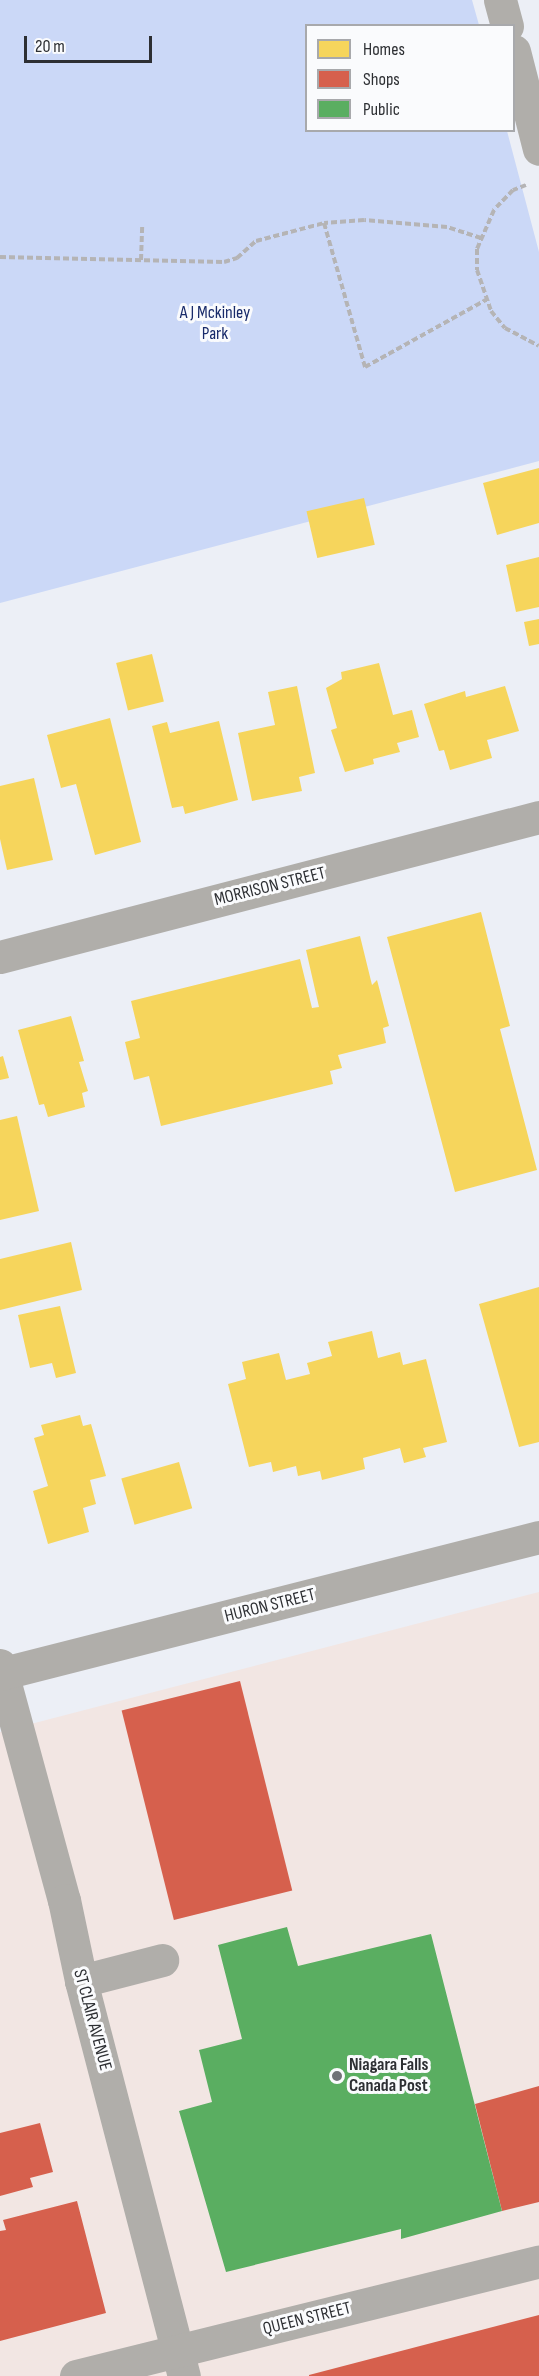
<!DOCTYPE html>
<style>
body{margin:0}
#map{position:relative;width:539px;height:2376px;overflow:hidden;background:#eceff6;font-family:"Sofia Sans Condensed",sans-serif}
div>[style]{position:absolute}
.commercial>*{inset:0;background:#f2e6e3}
.green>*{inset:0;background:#cbd8f7}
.homes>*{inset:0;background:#f6d55c;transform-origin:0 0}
.shops>*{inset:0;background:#d6604d;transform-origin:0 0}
.public>*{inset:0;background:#5aae61}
.path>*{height:4px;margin-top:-2px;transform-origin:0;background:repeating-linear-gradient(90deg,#b5b4b5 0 6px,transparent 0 9px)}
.minor>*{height:33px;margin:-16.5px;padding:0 16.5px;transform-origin:16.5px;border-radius:16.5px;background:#b0aeaa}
.dots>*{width:16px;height:16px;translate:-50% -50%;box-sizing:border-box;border:3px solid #fafbfd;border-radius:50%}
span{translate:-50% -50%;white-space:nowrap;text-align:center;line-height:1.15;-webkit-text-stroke:6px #fafbfd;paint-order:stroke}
.park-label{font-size:18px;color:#192b6a}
.street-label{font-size:18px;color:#2d2f33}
.poi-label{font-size:18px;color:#2d2f33;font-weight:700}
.left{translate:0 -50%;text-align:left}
.legend{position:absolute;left:305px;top:24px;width:210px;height:108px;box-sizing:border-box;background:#fafbfd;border:2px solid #a8a9ac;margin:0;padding:8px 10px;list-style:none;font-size:18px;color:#2d2f33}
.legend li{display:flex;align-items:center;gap:12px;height:30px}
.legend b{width:30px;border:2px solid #a8a9ac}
.scale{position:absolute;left:24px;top:36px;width:128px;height:27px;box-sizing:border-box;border:3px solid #2d2f33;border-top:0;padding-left:8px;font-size:18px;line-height:21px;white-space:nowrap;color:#2d2f33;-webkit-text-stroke:4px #fafbfd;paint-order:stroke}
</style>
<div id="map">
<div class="commercial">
<div style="clip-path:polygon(539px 1592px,539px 2376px,0 2376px,0 1732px)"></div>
</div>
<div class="green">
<div style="clip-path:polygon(0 0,472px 0,479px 25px,306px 26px,306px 130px,507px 131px,539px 252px,539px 461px,0 603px)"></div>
</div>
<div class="homes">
<div style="clip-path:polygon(539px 468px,539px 523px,497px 535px,483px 483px)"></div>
<div style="left:364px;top:498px;width:48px;height:59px;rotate:77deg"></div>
<div style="clip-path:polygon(539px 557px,539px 607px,516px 612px,506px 565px)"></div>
<div style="clip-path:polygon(539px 619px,539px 644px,529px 646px,524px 622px)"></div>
<div style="left:152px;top:654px;width:49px;height:37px;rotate:76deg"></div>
<div style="clip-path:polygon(379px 663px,393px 715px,412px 710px,419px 737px,397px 743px,400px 752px,373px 759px,374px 764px,345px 772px,331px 730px,337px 728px,326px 688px,342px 679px,341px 672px)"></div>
<div style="clip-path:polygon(297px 686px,315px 773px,299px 777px,302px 791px,252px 801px,238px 733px,275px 725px,268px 692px)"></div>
<div style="clip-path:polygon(505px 686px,519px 731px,487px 740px,492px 758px,450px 770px,444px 750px,439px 751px,424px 704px,465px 691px,466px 697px)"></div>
<div style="clip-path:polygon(110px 718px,141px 842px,95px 855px,76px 784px,61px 788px,47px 735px)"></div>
<div style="clip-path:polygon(219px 721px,238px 800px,185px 814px,183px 806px,172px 808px,152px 726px,167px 722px,170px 733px)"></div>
<div style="clip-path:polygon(34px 778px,53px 860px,7px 870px,0 839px,0 786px)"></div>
<div style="clip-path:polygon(481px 912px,510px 1026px,500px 1029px,537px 1170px,455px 1192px,387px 937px)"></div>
<div style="clip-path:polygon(360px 936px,372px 985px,377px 980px,389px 1026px,383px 1028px,386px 1043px,338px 1055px,342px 1068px,330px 1071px,333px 1084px,161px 1126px,149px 1076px,134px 1080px,125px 1042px,140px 1038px,131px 1001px,300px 959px,312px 1008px,319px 1007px,306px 950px)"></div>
<div style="clip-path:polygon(71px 1016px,84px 1061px,79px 1062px,88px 1091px,82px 1093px,85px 1107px,48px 1117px,44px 1104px,39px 1105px,18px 1030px)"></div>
<div style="clip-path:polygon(3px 1056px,9px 1078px,0 1080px,0 1057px)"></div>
<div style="clip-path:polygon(17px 1116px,39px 1211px,0 1220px,0 1120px)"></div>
<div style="clip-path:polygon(71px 1242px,82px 1290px,0 1310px,0 1259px)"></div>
<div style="clip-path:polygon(539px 1287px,539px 1442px,519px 1447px,479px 1304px)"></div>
<div style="clip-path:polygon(60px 1306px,76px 1373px,56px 1378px,52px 1363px,30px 1368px,18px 1315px)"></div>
<div style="clip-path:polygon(372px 1331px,378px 1358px,400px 1352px,403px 1365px,426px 1359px,447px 1442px,423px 1448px,426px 1457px,404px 1463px,400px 1448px,363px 1458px,365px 1469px,322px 1480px,320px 1471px,298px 1476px,296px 1466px,273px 1472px,271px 1462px,249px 1467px,228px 1384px,246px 1379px,242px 1362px,279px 1353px,286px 1380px,310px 1374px,307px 1363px,332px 1356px,328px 1342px)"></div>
<div style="clip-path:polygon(80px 1415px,83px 1426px,91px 1424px,106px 1476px,90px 1480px,96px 1504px,83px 1508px,89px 1532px,48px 1544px,33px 1491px,48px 1486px,34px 1438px,44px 1435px,41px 1425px)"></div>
<div style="left:179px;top:1462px;width:48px;height:60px;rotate:74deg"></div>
</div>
<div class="shops">
<div style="left:240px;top:1681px;width:216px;height:122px;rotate:76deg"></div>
<div style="clip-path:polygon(539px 2086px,539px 2202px,502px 2211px,475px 2104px)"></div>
<div style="clip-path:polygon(40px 2123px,53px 2172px,30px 2178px,33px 2187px,0 2196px,0 2133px)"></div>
<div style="clip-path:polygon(77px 2201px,106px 2313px,0 2341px,0 2231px,6px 2230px,3px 2220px)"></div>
<div style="clip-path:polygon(539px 2315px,539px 2376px,309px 2376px,309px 2375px)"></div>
</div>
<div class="public">
<div style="clip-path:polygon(287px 1927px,298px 1966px,431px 1934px,502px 2211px,401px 2239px,401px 2229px,226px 2272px,179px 2111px,212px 2102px,199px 2050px,242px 2039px,218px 1945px)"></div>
</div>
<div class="path">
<div style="left:526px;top:185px;width:14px;rotate:159deg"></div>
<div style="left:513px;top:190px;width:28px;rotate:134deg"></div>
<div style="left:494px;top:210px;width:43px;rotate:113.6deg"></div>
<div style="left:477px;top:249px;width:21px;rotate:90deg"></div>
<div style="left:477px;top:270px;width:43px;rotate:71.1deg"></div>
<div style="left:491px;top:311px;width:22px;rotate:51deg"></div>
<div style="left:505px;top:328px;width:38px;rotate:28deg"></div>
<div style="left:481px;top:238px;width:36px;rotate:-162deg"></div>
<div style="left:447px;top:227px;width:83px;rotate:-175.2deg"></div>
<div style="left:364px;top:220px;width:40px;rotate:175.7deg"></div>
<div style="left:324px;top:223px;width:150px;rotate:74.1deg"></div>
<div style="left:365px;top:367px;width:138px;rotate:-29deg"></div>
<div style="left:0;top:257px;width:224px;rotate:1.3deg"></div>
<div style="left:224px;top:262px;width:14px;rotate:-17deg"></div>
<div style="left:237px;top:258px;width:25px;rotate:-42deg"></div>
<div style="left:256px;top:241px;width:70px;rotate:-14.8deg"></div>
<div style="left:141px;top:260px;width:36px;rotate:-88deg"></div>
</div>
<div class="minor">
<div style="left:500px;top:0;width:27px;rotate:75deg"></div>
<div style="left:514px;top:51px;width:101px;rotate:75.7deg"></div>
<div style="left:0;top:957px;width:557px;rotate:-14.56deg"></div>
<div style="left:0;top:1665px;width:244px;rotate:74.8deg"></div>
<div style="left:64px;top:1900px;width:83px;rotate:78.1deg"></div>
<div style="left:81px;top:1981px;width:408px;rotate:75.4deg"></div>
<div style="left:0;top:1674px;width:556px;rotate:-14.26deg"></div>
<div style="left:81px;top:1981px;width:84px;rotate:-14.5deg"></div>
<div style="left:76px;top:2376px;width:477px;rotate:-13.9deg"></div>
</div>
<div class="dots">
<div style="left:337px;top:2076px;background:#707277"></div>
</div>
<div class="park-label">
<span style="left:215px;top:324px">A J Mckinley<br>Park</span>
</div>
<div class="street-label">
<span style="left:270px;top:887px;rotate:-14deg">MORRISON STREET</span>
<span style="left:270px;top:1606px;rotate:-14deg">HURON STREET</span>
<span style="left:92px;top:2020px;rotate:75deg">ST CLAIR AVENUE</span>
<span style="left:307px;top:2319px;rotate:-14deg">QUEEN STREET</span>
</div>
<div class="poi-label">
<span class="left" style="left:349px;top:2076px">Niagara Falls<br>Canada Post</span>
</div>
<ul class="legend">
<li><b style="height:16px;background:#f6d55c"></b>Homes</li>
<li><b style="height:16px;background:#d6604d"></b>Shops</li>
<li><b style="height:16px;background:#5aae61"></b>Public</li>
</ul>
<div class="scale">20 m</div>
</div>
